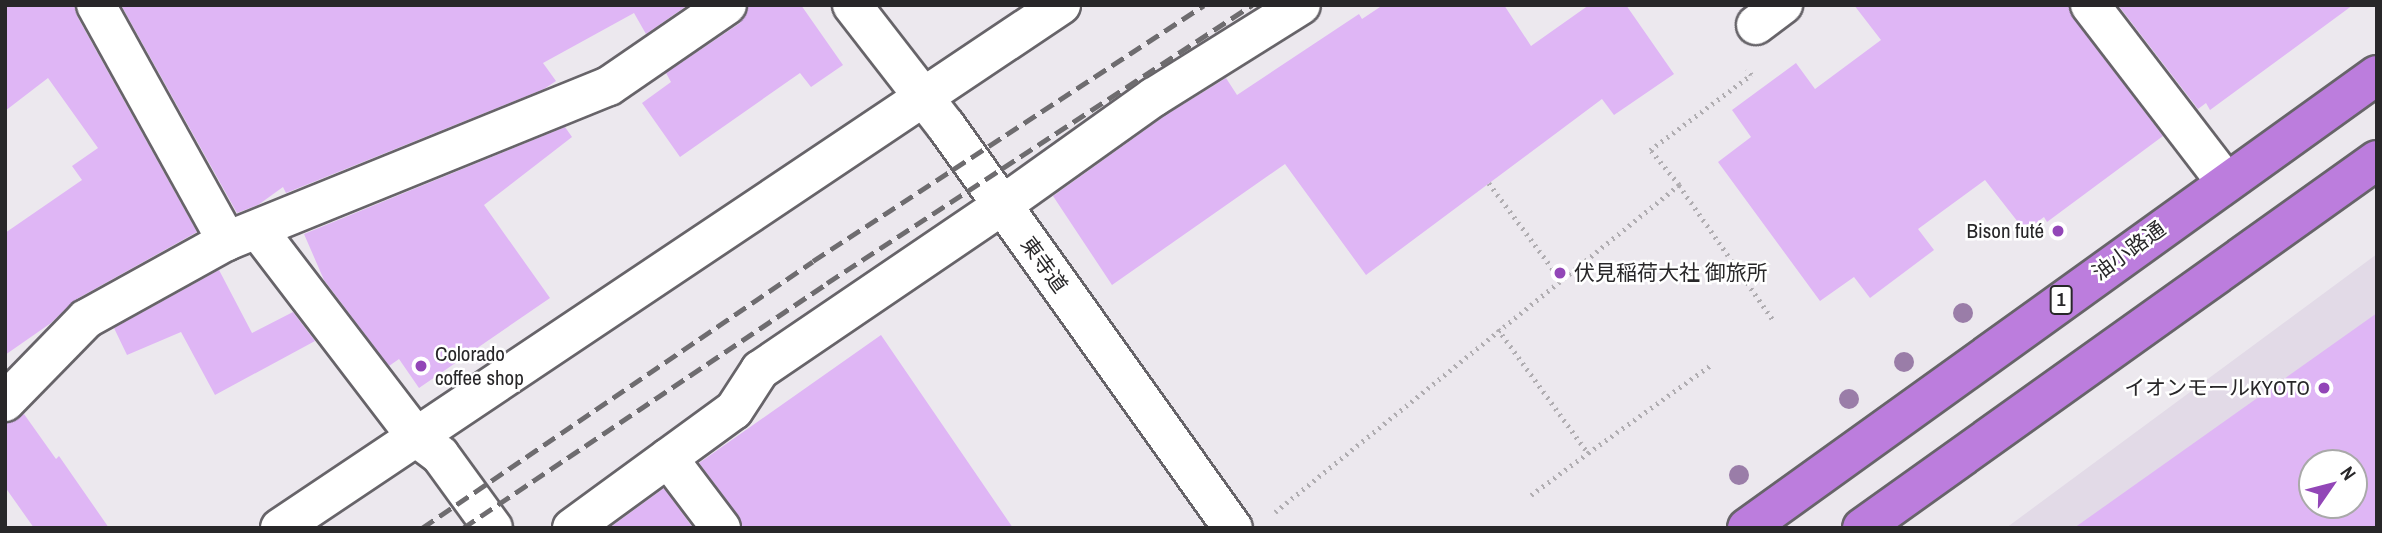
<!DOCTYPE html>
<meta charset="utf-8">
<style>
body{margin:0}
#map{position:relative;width:2382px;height:533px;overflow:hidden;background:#ece8ee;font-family:"Archivo Narrow","Noto Sans JP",sans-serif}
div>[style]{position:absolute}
.built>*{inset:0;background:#e2dae7}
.building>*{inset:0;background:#dfb6f5}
.path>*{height:4.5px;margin-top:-2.25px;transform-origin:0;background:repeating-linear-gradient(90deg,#b0adb1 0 2px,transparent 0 7px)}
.roads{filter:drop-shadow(2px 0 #676469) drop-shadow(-2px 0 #676469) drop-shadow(0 2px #676469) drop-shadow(0 -2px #676469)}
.minor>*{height:38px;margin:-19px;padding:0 19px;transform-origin:19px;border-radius:19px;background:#fff}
.highway>*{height:38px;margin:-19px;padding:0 19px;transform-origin:19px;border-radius:19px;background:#bc7ddd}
.rail>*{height:5px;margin-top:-2.5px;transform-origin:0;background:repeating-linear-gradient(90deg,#6e6c6f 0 14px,transparent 0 21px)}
.trees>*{width:20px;height:20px;margin:-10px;border-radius:50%;background:#9a7da8}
.dots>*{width:19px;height:19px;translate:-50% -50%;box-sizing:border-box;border:4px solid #fff;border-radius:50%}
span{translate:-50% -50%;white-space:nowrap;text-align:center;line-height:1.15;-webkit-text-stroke:5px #fff;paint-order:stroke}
.shield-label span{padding:2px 5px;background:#fff;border:2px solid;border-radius:5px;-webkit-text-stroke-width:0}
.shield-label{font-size:19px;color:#282729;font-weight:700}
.poi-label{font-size:21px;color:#282729}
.right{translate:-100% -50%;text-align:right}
.left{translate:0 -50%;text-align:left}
.street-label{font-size:21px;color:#282729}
.frame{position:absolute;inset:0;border:7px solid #282729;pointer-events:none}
.north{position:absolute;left:2298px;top:449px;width:70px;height:70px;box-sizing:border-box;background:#fff;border:2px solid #a9a9a9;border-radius:50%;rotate:55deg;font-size:19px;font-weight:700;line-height:28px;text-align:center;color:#282729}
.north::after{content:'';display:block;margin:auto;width:24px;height:32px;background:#9246b7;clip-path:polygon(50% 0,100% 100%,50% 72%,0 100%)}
</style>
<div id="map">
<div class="built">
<div style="clip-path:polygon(evenodd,2377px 254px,2377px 528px,2006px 528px,2377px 254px,2312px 463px,2354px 463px,2354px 505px,2312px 505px,2312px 463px)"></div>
</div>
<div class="building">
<div style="clip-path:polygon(5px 5px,74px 5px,77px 16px,197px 232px,75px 300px,51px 323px,5px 355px,5px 233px,82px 180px,72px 166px,98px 148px,48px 78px,5px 111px)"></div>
<div style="clip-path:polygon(121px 5px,688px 5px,646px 34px,634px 13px,543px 63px,556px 81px,544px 89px,286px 193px,283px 187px,258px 205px,237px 213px)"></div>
<div style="clip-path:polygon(749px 5px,801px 5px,843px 65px,811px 87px,800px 73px,680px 157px,642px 103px,671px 82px,666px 73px,740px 23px)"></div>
<div style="clip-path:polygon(1383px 5px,1504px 5px,1531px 46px,1589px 5px,1626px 5px,1674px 74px,1614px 115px,1602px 99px,1366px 275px,1285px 164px,1112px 285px,1053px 196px,1166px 115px,1226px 78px,1237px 95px,1359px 14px,1362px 19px)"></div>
<div style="clip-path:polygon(1854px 5px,2069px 5px,2073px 18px,2163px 136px,2047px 222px,2044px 217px,2025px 231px,1985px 180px,1918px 229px,1934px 250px,1870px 298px,1854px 277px,1820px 301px,1718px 162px,1751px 137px,1732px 110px,1796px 63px,1815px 89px,1881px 40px)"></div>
<div style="clip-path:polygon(2118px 5px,2353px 5px,2210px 110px,2206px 103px,2198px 109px)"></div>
<div style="clip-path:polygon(565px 127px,572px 137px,484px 205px,550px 298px,419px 388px,399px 359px,389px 366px,324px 280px,304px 234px)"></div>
<div style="clip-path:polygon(219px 270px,252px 333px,293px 312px,315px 341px,215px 395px,181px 332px,127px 355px,114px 328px)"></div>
<div style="clip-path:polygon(evenodd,2377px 313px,2377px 528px,2074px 528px,2377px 313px,2312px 463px,2354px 463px,2354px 505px,2312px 505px,2312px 463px)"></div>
<div style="clip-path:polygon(881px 335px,1013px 528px,742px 528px,738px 515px,699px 463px)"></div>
<div style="clip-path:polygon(24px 414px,56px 459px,59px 456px,109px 528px,34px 528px,5px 487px,5px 423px)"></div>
<div style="clip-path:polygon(664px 488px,693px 528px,609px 528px)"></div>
</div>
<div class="path">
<div style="left:1489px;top:183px;width:121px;rotate:53.4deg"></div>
<div style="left:1679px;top:185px;width:166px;rotate:55.1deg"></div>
<div style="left:1498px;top:329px;width:153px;rotate:54deg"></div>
<div style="left:1588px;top:453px;width:151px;rotate:-35.6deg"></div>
<div style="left:1531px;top:495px;width:71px;rotate:-36.4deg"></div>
<div style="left:1275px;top:512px;width:520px;rotate:-38.99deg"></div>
<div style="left:1679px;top:185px;width:45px;rotate:-129.6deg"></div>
<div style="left:1650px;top:150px;width:126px;rotate:-36.6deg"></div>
<div style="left:1751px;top:75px;width:7px;rotate:-124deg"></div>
</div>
<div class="roads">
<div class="minor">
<div style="left:96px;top:5px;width:270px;rotate:61deg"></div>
<div style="left:852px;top:5px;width:153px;rotate:52.2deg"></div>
<div style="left:946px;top:126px;width:494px;rotate:54.5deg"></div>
<div style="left:2090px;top:5px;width:222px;rotate:52.5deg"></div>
<div style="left:1756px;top:25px;width:34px;rotate:-37deg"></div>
<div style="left:258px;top:230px;width:260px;rotate:52.6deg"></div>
<div style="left:416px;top:437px;width:30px;rotate:37deg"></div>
<div style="left:440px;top:455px;width:90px;rotate:54deg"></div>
<div style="left:5px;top:402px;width:116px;rotate:-45.7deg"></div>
<div style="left:86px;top:319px;width:161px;rotate:-29deg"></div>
<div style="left:227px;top:241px;width:412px;rotate:-22.1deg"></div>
<div style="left:609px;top:86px;width:143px;rotate:-34.5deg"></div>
<div style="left:668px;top:458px;width:88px;rotate:52.9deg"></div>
<div style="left:280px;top:528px;width:940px;rotate:-33.81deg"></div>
<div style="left:572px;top:528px;width:200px;rotate:-36.1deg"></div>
<div style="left:734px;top:410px;width:48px;rotate:-57deg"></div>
<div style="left:760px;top:370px;width:292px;rotate:-34.2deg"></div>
<div style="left:1001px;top:206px;width:188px;rotate:-35.5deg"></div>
<div style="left:1154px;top:97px;width:173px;rotate:-32deg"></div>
</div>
<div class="highway">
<div style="left:1747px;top:528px;width:776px;rotate:-35.72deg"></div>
<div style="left:1862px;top:528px;width:633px;rotate:-35.55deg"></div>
</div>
</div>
<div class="rail">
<div style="left:422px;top:528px;width:473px;rotate:-34.3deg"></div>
<div style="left:813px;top:261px;width:467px;rotate:-33.2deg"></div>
<div style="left:463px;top:528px;width:439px;rotate:-33.9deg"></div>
<div style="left:827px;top:283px;width:508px;rotate:-33.19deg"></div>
</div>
<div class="trees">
<div style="left:1963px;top:313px"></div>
<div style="left:1904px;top:362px"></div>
<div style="left:1849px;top:399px"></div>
<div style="left:1739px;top:475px"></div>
</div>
<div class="dots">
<div style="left:2058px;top:231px;background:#9246b7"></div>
<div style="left:1560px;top:273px;background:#9246b7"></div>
<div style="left:421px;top:366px;background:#9246b7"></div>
<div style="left:2324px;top:388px;background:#9246b7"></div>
</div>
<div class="shield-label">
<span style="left:2061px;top:300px">1</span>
</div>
<div class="poi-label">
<span class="right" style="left:2044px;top:231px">Bison futé</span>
<span class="left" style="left:1574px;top:273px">伏見稲荷大社 御旅所</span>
<span class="left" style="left:435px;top:366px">Colorado<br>coffee shop</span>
<span class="right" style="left:2310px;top:388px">イオンモールKYOTO</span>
</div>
<div class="street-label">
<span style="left:2129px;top:251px;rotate:-36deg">油小路通</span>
<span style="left:1044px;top:265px;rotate:54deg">東寺道</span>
</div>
<div class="frame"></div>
<div class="north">N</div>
</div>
